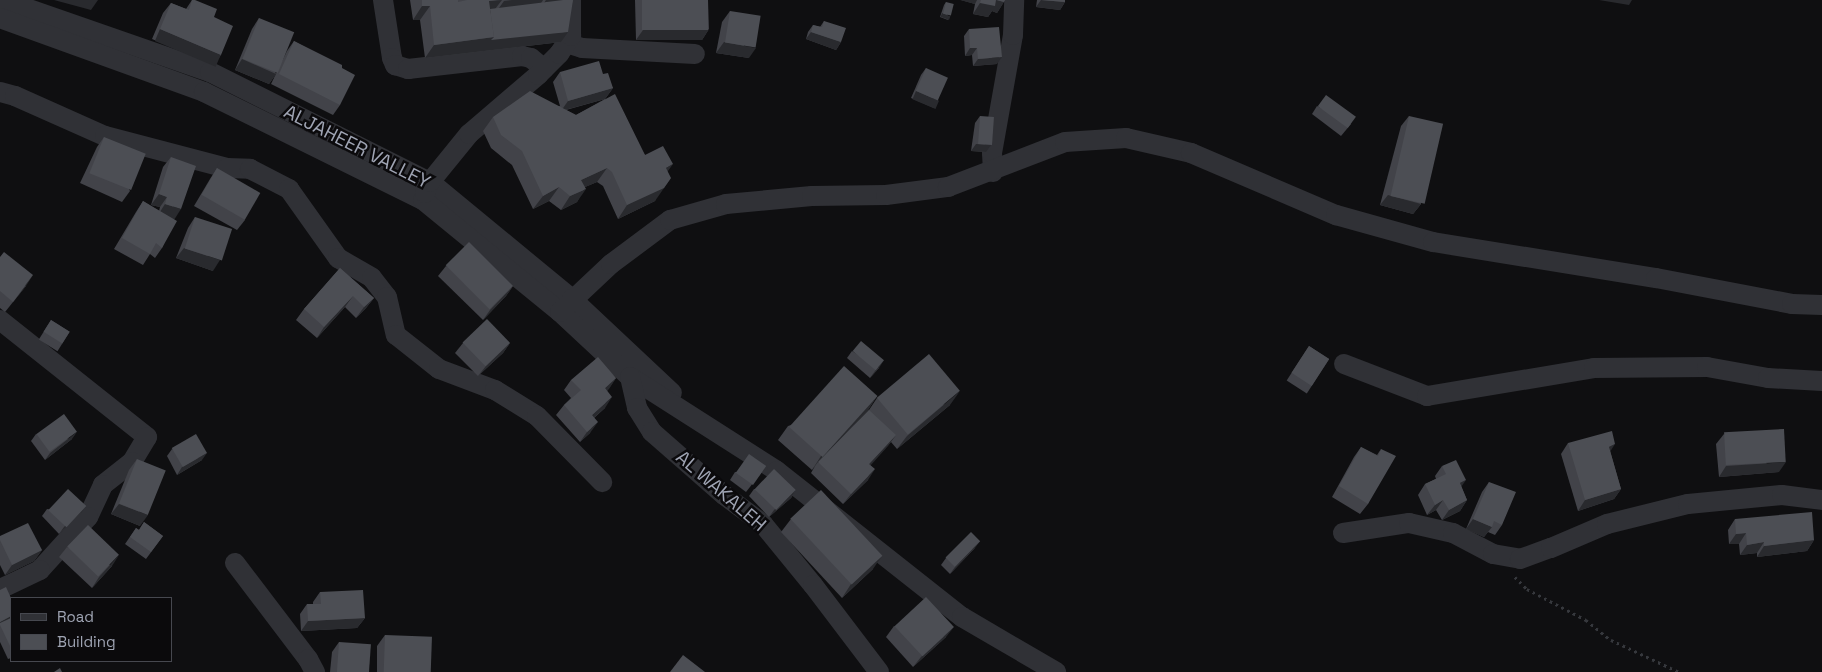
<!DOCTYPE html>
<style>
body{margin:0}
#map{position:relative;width:1822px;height:672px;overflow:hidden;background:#0f0f11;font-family:"Space Grotesk",sans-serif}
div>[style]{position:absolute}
.path>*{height:2.5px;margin-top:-1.25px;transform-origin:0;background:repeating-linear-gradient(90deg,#36383d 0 2.5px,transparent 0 6.5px)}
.minor>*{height:20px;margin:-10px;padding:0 10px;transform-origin:10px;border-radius:10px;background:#303136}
.wall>*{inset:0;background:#424349;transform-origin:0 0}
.shaded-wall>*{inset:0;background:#292a2e;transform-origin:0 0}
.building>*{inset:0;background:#4c4e54;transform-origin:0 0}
span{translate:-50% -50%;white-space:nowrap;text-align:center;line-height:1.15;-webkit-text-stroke:5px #0b0a0c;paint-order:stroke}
.street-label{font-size:19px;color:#9fa4b3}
.legend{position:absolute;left:10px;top:597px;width:162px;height:65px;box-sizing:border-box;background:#0b0a0c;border:1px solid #46484f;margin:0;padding:6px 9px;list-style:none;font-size:15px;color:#9fa4b3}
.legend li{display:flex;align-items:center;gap:10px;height:25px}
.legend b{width:25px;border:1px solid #46484f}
</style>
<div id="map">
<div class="path">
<div style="left:1515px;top:577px;width:17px;rotate:45deg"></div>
<div style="left:1527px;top:589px;width:67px;rotate:27.7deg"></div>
<div style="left:1586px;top:620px;width:32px;rotate:39deg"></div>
<div style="left:1611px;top:640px;width:75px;rotate:25.2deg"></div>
</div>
<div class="minor">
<div style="left:3px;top:0;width:219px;rotate:19.2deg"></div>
<div style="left:210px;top:72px;width:246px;rotate:26.6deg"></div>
<div style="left:430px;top:182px;width:184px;rotate:39.5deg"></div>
<div style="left:572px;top:299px;width:137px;rotate:43.2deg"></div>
<div style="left:383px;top:0;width:59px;rotate:81.2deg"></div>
<div style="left:392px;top:58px;width:8px;rotate:67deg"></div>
<div style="left:395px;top:65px;width:14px;rotate:17deg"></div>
<div style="left:408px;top:69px;width:115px;rotate:-6.5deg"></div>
<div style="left:522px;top:56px;width:9px;rotate:13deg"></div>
<div style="left:531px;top:58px;width:17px;rotate:40deg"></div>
<div style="left:0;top:18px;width:217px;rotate:19.9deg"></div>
<div style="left:204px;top:92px;width:244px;rotate:26.3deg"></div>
<div style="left:423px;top:200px;width:177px;rotate:39.3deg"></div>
<div style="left:560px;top:312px;width:96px;rotate:42.9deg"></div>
<div style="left:630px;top:377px;width:174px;rotate:32.6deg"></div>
<div style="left:777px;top:471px;width:236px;rotate:38.3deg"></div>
<div style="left:962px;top:617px;width:109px;rotate:30.3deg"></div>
<div style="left:566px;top:43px;width:17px;rotate:17deg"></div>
<div style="left:582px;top:48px;width:113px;rotate:3deg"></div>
<div style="left:0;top:92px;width:16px;rotate:15deg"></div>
<div style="left:15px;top:96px;width:98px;rotate:24deg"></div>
<div style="left:105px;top:136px;width:126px;rotate:14.7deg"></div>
<div style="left:227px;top:168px;width:23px;rotate:2deg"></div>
<div style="left:250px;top:169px;width:44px;rotate:27.1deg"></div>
<div style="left:289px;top:189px;width:85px;rotate:54.6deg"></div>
<div style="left:338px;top:258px;width:39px;rotate:30deg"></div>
<div style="left:372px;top:278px;width:24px;rotate:52deg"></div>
<div style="left:387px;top:297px;width:39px;rotate:77deg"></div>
<div style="left:396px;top:335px;width:55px;rotate:38.3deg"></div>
<div style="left:439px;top:369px;width:60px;rotate:20.6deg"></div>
<div style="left:495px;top:390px;width:49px;rotate:31.8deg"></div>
<div style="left:537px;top:416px;width:93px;rotate:45.4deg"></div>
<div style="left:993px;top:172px;width:19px;rotate:-93deg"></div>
<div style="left:992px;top:153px;width:120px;rotate:-79.9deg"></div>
<div style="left:1013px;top:35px;width:35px;rotate:-88deg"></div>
<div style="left:425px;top:193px;width:12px;rotate:-66deg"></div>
<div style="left:430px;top:182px;width:62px;rotate:-50.9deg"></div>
<div style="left:469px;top:134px;width:91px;rotate:-40.5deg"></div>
<div style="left:538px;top:75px;width:30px;rotate:-45deg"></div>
<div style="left:559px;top:54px;width:22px;rotate:-56deg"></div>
<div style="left:571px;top:36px;width:36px;rotate:-90deg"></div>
<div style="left:560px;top:312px;width:70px;rotate:-43.3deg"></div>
<div style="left:611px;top:264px;width:74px;rotate:-36.7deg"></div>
<div style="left:670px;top:220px;width:58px;rotate:-15.9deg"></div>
<div style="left:726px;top:204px;width:86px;rotate:-5.3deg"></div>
<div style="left:812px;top:196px;width:74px;rotate:-0.8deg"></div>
<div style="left:886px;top:195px;width:63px;rotate:-7.4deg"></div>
<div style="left:948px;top:187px;width:125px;rotate:-21deg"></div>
<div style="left:1065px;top:142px;width:61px;rotate:-3.8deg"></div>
<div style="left:1126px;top:138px;width:67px;rotate:13deg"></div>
<div style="left:1191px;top:153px;width:158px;rotate:23.2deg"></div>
<div style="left:1336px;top:215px;width:101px;rotate:15.6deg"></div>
<div style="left:1433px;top:242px;width:226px;rotate:9.2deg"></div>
<div style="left:1656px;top:278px;width:138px;rotate:10.8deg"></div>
<div style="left:1792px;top:304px;width:30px;rotate:2deg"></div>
<div style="left:0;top:320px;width:188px;rotate:38.5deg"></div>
<div style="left:147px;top:437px;width:29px;rotate:121deg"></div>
<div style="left:132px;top:462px;width:37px;rotate:142deg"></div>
<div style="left:103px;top:485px;width:35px;rotate:115deg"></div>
<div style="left:88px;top:517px;width:72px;rotate:132.2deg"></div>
<div style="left:40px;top:570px;width:44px;rotate:154.6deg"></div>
<div style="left:1344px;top:364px;width:89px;rotate:21.1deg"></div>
<div style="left:1427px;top:396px;width:169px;rotate:-9.5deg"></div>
<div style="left:1594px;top:368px;width:113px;rotate:-0.5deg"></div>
<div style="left:1707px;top:367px;width:62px;rotate:10.2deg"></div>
<div style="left:1768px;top:378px;width:54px;rotate:3.2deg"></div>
<div style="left:630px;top:377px;width:32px;rotate:77deg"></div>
<div style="left:637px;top:408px;width:28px;rotate:58deg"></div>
<div style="left:652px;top:432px;width:96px;rotate:41.2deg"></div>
<div style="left:724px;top:495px;width:49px;rotate:36.6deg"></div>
<div style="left:763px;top:524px;width:79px;rotate:50.7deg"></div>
<div style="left:813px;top:585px;width:109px;rotate:52.8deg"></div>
<div style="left:1343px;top:533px;width:67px;rotate:-8.6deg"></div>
<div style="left:1409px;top:523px;width:45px;rotate:12.8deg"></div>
<div style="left:1453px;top:533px;width:45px;rotate:27.7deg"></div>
<div style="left:1493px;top:554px;width:27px;rotate:10deg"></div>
<div style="left:1520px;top:559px;width:33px;rotate:-20deg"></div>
<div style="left:1551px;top:548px;width:61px;rotate:-23.2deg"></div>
<div style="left:1607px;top:524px;width:83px;rotate:-13.9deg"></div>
<div style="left:1688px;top:504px;width:94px;rotate:-5.5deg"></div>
<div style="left:1782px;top:495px;width:40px;rotate:7.1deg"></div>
<div style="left:235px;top:563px;width:121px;rotate:52.8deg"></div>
<div style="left:308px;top:659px;width:15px;rotate:62deg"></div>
</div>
<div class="wall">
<div style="clip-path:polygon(192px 0,214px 17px,221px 55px,214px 65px,152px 39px,163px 13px,171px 3px,186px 9px)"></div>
<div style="clip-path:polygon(410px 0,573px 0,561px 42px,484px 51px,425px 58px,420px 20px,413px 20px)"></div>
<div style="clip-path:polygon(635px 0,708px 0,709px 29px,702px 40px,636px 40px)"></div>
<div style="clip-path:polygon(961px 0,1005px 0,997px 13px,992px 11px,988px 17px,973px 14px,975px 4px)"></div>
<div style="clip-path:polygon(1037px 0,1065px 0,1065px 2px,1060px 10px,1036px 7px)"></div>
<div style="clip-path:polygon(946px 2px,948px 20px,940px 17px,944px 5px)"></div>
<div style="clip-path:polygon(730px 11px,749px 58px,716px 53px,722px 22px)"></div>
<div style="clip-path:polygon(259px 18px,276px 74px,269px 84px,235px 70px,252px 29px)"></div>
<div style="clip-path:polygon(824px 21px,841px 42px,836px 50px,806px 39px,808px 32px,813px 25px,820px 27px)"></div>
<div style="clip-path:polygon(969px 29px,997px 64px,973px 66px,972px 55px,965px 56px,964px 36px)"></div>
<div style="clip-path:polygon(294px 41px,342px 68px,340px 105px,333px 115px,271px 84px,287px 51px)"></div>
<div style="clip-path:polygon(926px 68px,934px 108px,911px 98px,921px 75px)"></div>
<div style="clip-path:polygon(evenodd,560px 72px,603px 74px,613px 88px,605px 99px,645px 155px,667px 171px,655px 201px,618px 219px,603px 186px,597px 182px,585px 187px,577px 202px,561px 210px,549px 201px,533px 209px,512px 165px,491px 148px,483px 131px,493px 117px,560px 106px,553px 82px,560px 72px,605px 99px,576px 115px,566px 110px,605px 99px)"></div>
<div style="clip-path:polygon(1317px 106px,1351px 124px,1341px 136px,1312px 114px)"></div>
<div style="clip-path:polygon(980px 116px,986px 152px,971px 151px,975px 123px)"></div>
<div style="clip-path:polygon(1409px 116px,1421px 204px,1413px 214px,1380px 205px,1401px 126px)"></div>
<div style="clip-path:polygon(104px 137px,130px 191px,122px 202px,80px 183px,97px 147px)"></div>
<div style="clip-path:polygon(171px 157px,174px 220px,162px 248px,155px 258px,150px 254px,143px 265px,114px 249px,136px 212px,143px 201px,159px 211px,160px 207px,151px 205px,163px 167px)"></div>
<div style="clip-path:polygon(217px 168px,245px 220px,237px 230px,194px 206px,210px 179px)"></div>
<div style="clip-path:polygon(195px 217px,213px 271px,176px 258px,188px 228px)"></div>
<div style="clip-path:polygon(0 257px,26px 286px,5px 312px,0 308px)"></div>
<div style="clip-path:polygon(446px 266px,513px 286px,506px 296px,483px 320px,438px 276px)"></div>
<div style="clip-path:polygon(340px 268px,374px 298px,366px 308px,356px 318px,345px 307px,317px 338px,296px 320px,304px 309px)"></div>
<div style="left:51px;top:320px;width:22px;height:23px;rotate:32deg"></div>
<div style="clip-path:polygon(463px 343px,510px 343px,503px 353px,478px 376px,455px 353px)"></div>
<div style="left:1309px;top:346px;width:24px;height:41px;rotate:33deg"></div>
<div style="clip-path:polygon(852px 351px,879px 368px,870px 378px,847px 358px)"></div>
<div style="clip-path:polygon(616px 378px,607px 391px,605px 408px,594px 418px,590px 433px,580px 442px,556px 415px,564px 405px,571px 398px,564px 390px,571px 380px)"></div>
<div style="clip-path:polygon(877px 396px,868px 410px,849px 430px,869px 410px,877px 398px,950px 405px,897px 449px,891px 442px,870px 465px,868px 480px,843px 504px,811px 473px,815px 466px,812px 470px,778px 440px,788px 426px)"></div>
<div style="clip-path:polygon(36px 434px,72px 439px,45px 460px,31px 441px)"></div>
<div style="clip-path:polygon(1724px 434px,1779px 472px,1719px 477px,1716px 444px)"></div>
<div style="clip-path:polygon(1568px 443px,1610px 451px,1621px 489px,1614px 499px,1578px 511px,1561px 454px)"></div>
<div style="clip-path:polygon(1361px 447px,1377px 455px,1381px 449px,1368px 504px,1360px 514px,1332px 497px,1354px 457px)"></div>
<div style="clip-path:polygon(172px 449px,202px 460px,177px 475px,167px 456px)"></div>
<div style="clip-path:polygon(137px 459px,140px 526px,111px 514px,129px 470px)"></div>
<div style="clip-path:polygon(1442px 466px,1461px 486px,1467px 500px,1460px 511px,1442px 520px,1436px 510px,1427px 515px,1418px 495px,1425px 484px,1436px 479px,1435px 476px)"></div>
<div style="clip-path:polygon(735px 472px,761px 473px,746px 492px,730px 480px)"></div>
<div style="clip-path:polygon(1489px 482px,1502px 525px,1495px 535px,1488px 532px,1484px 537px,1466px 529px,1482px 492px)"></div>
<div style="clip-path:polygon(754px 489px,796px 490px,791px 498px,769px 517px,749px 496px)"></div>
<div style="clip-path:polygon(47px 509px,81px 513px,59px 534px,42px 516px)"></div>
<div style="clip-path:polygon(791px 519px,873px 569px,842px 598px,781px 532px)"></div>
<div style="clip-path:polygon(1735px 519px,1814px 540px,1807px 551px,1757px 557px,1757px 553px,1740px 555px,1739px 544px,1729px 544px,1728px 530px)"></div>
<div style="clip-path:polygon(144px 522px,163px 536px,146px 559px,125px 544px,136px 528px,139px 530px)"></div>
<div style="clip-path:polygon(0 536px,42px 550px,34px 561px,5px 575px,0 565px)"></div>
<div style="clip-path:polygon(67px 547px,112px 566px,92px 588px,59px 557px)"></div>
<div style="clip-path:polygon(975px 548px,950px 574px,941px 565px,946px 558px)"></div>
<div style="clip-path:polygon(0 590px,11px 598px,11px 658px,8px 659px,0 642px)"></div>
<div style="clip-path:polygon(320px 592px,365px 618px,357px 628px,301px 631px,300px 614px,307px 604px,313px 604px,313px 602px)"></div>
<div style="clip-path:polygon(894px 626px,946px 637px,913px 667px,886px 637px)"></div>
<div style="clip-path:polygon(385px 635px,430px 672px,377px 672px,377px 646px)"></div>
<div style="clip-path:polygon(339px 642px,369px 672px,330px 672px,332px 652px)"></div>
</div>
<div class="shaded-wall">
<div style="clip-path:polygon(54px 0,98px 0,91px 10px)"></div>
<div style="clip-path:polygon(502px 0,492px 13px,488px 14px,489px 1px)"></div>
<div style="clip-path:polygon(512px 0,543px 0,538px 8px,494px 15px,504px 1px)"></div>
<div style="clip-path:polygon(546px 0,573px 0,540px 9px)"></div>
<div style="clip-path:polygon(960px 0,977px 0,975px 4px)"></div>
<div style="clip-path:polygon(996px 0,1004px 2px,997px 13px,992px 11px,988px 17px,973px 14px,980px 3px)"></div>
<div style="clip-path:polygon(1041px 0,1065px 2px,1060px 10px,1036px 7px)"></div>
<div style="clip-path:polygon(1599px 0,1632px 0,1629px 5px)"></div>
<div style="clip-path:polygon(422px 6px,430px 6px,420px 20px,413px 20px)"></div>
<div style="left:942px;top:13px;width:9px;height:4px;rotate:21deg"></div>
<div style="left:160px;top:29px;width:66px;height:13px;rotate:23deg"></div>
<div style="clip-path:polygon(709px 29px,702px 40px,636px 40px,643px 30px)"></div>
<div style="clip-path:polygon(568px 32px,561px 42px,484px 51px,425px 58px,434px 45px,494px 37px)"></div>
<div style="clip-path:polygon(811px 32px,841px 42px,836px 50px,806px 39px)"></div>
<div style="clip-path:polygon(724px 42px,756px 48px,749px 58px,716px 53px)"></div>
<div style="clip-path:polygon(970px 48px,977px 48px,972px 55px,965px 56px)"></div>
<div style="clip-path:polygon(1002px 57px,997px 64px,973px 66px,978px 59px)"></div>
<div style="clip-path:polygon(242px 59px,276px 74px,269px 84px,235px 70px)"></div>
<div style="clip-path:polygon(613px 88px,605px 99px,561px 111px,568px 101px)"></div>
<div style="left:916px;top:91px;width:25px;height:9px;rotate:23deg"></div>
<div style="clip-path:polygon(976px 144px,991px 145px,986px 152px,971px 151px)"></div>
<div style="clip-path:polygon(673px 164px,663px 178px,666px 168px)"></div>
<div style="clip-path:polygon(607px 168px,597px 182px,571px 193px,581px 180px)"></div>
<div style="clip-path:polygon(671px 178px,655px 201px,618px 219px,627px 205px)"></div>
<div style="clip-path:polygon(559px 187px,549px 201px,533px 209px,543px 196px)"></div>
<div style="clip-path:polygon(586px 189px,577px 202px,561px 210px,570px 196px)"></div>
<div style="clip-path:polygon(159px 194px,167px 197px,160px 207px,151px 205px)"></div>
<div style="clip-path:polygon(1388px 195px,1421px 204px,1413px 214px,1380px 205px)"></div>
<div style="clip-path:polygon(165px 204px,181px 209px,174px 220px,158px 215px)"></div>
<div style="clip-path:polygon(184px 248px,220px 260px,213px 271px,176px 258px)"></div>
<div style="clip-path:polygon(33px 275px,26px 286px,5px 312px,13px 302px)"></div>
<div style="clip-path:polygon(513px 286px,506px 296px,483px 320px,490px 310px)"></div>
<div style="clip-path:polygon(353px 296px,345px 307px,317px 338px,324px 327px)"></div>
<div style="clip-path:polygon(374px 298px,366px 308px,356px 318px,364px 307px)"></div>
<div style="clip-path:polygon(510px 343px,503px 353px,478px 376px,486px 366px)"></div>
<div style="clip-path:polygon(884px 360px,879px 368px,870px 378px,875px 371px)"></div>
<div style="clip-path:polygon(616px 378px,609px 389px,597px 399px,605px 388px)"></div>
<div style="clip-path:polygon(960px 391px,950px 405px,897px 449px,907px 436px)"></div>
<div style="clip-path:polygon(877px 396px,868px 410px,818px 463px,818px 462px,812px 470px,821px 456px)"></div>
<div style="clip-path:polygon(612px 397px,605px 408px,584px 426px,592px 415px)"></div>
<div style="clip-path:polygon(598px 422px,590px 433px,580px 442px,587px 432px)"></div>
<div style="clip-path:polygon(77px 432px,72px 439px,45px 460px,50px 453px)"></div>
<div style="clip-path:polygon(896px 435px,888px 446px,862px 475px,869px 464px)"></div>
<div style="clip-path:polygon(1615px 444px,1608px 455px,1609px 447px)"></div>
<div style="clip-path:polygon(207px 453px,202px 460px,177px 475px,182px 467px)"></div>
<div style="clip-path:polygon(1786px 462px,1779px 472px,1719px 477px,1726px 466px)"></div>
<div style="clip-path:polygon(875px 469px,868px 480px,843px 504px,851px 494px)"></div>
<div style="clip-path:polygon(1466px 480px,1459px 490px,1460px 483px)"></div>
<div style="clip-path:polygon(1621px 489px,1614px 499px,1578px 511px,1585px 500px)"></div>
<div style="clip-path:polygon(796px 490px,791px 498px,769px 517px,774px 510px)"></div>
<div style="clip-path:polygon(1443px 500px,1436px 510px,1427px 515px,1435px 505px)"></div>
<div style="clip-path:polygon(1467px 500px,1460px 511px,1442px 520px,1449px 510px)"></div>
<div style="clip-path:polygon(119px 504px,148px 515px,140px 526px,111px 514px)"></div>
<div style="clip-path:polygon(86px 506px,81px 513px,59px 534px,64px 527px)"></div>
<div style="clip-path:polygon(1473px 519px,1492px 527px,1484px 537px,1466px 529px)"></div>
<div style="clip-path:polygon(1746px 533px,1739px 544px,1729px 544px,1736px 534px)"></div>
<div style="clip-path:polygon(1814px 540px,1807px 551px,1757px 557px,1764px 546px)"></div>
<div style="clip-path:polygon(980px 541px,975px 548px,950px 574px,955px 567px)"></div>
<div style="clip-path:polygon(1764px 542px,1757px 553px,1740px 555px,1747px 545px)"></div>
<div style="clip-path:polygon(42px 550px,34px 561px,5px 575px,12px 565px)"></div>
<div style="clip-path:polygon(119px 555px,112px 566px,92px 588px,99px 577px)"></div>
<div style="clip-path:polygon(882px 556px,873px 569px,842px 598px,851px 584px)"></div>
<div style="clip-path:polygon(11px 616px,11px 621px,0 625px,0 622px)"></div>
<div style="clip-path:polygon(365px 618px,357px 628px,301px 631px,308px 621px)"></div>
<div style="clip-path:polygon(954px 627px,946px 637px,913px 667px,921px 657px)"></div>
</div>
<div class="building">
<div style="clip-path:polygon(192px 0,195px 0,217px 9px,214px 17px,233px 26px,221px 55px,160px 29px,171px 3px,189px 10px)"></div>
<div style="clip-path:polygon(422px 0,458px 0,458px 2px,467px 0,497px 0,489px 1px,494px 37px,434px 45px,430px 6px,422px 6px)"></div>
<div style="clip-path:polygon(563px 0,573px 0,568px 32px,491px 40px,494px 37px,490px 9px)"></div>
<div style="left:642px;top:0;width:66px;height:30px"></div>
<div style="clip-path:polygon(981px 0,996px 0,995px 6px,980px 3px)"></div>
<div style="clip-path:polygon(997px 0,1005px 0,1004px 2px)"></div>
<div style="clip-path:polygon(1041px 0,1065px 0,1065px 2px)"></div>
<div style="left:946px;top:2px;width:8px;height:12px;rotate:14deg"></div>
<div style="left:730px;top:11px;width:31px;height:32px;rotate:9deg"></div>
<div style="left:259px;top:18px;width:38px;height:44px;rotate:22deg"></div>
<div style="clip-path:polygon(824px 21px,846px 28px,841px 42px,811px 32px,813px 25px,822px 27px)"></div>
<div style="clip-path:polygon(999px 27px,1002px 57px,978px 59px,977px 48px,970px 48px,969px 29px)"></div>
<div style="clip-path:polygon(294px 41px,342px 65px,342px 68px,355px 75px,340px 105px,279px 74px)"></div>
<div style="clip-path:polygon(599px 61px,603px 74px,608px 73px,613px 88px,568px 101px,560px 72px)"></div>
<div style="left:926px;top:68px;width:24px;height:25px;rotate:24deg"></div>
<div style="clip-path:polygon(530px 91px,576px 115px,615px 94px,645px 155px,663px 146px,673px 164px,666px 168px,671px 178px,664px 188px,627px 205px,612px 172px,607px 168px,581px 180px,586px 189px,570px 196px,559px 187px,543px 196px,522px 151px,501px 135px,493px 117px)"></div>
<div style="left:1326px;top:95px;width:37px;height:14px;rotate:36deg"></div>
<div style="left:980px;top:116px;width:14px;height:28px;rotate:4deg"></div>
<div style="left:1409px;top:116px;width:35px;height:82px;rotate:13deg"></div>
<div style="left:104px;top:137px;width:45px;height:39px;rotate:22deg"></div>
<div style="clip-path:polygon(171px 157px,196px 166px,181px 209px,165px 204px,167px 197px,159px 194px)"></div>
<div style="left:217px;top:168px;width:50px;height:31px;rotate:30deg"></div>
<div style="clip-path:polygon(143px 201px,177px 221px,162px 248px,156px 243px,150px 254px,122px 238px)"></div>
<div style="left:195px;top:217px;width:39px;height:33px;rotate:18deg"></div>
<div style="left:469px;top:242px;width:62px;height:33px;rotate:45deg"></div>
<div style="clip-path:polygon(4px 252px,33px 275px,13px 302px,0 291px,0 257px)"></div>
<div style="clip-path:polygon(340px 268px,374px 298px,364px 307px,353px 296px,324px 327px,304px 309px)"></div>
<div style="left:487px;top:319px;width:33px;height:34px;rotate:46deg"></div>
<div style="left:51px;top:320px;width:22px;height:14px;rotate:32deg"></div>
<div style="left:861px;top:341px;width:30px;height:13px;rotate:40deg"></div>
<div style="left:1309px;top:346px;width:24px;height:32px;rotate:33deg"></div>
<div style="left:929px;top:354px;width:48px;height:68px;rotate:50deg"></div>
<div style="clip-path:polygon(598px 357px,616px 378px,605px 388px,612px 397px,592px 415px,598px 422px,587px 432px,564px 405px,581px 390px,571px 380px)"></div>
<div style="left:844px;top:366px;width:45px;height:82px;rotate:42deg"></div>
<div style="clip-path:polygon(869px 410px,896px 435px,869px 464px,875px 469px,851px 494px,818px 462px)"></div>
<div style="left:64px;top:414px;width:22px;height:34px;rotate:54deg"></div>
<div style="left:1784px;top:429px;width:33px;height:60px;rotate:87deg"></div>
<div style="clip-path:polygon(1612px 431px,1615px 444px,1609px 447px,1621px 489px,1585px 500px,1568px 443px)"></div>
<div style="left:196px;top:434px;width:22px;height:28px;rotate:60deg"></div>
<div style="clip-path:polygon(1361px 447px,1378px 456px,1381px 449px,1396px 456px,1368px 504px,1339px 486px)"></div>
<div style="left:749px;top:454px;width:21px;height:23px;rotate:35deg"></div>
<div style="left:137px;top:459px;width:31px;height:48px;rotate:22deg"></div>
<div style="clip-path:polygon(1456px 460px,1466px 480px,1460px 483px,1467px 500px,1449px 510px,1443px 500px,1435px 505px,1425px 484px,1446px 474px,1442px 466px)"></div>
<div style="left:774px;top:469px;width:30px;height:28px;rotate:44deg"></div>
<div style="clip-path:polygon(1489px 482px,1516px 492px,1502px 525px,1494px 521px,1492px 527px,1473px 519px)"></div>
<div style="left:68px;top:489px;width:25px;height:29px;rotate:43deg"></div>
<div style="left:821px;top:490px;width:90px;height:42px;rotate:47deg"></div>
<div style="clip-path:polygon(1812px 512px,1814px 540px,1764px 546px,1764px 542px,1747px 545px,1746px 533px,1736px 534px,1735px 519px)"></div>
<div style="clip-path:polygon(144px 522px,163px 536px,151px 552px,130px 537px,136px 528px,139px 530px)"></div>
<div style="clip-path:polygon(28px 523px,42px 550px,12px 565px,0 540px,0 536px)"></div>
<div style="left:88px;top:525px;width:43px;height:30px;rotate:44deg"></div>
<div style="left:971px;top:532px;width:13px;height:36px;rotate:45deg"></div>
<div style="clip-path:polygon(6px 587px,11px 598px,11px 616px,0 622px,0 590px)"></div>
<div style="clip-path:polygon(363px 590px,365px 618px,308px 621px,307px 604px,321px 604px,320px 592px)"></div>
<div style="left:926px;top:597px;width:41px;height:43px;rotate:47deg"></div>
<div style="clip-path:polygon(11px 618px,11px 648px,0 625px,0 623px)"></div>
<div style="left:385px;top:635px;width:47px;height:37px;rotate:2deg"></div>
<div style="left:339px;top:642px;width:32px;height:30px;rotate:4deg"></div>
<div style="clip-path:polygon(683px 655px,705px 672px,670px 672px)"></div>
<div style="clip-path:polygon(60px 668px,62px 672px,54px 672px)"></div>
</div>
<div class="street-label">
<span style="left:357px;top:147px;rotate:27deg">ALJAHEER VALLEY</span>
<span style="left:721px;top:491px;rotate:41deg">AL WAKALEH</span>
</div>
<ul class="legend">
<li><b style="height:6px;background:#303136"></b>Road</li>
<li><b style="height:14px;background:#4c4e54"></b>Building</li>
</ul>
</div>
